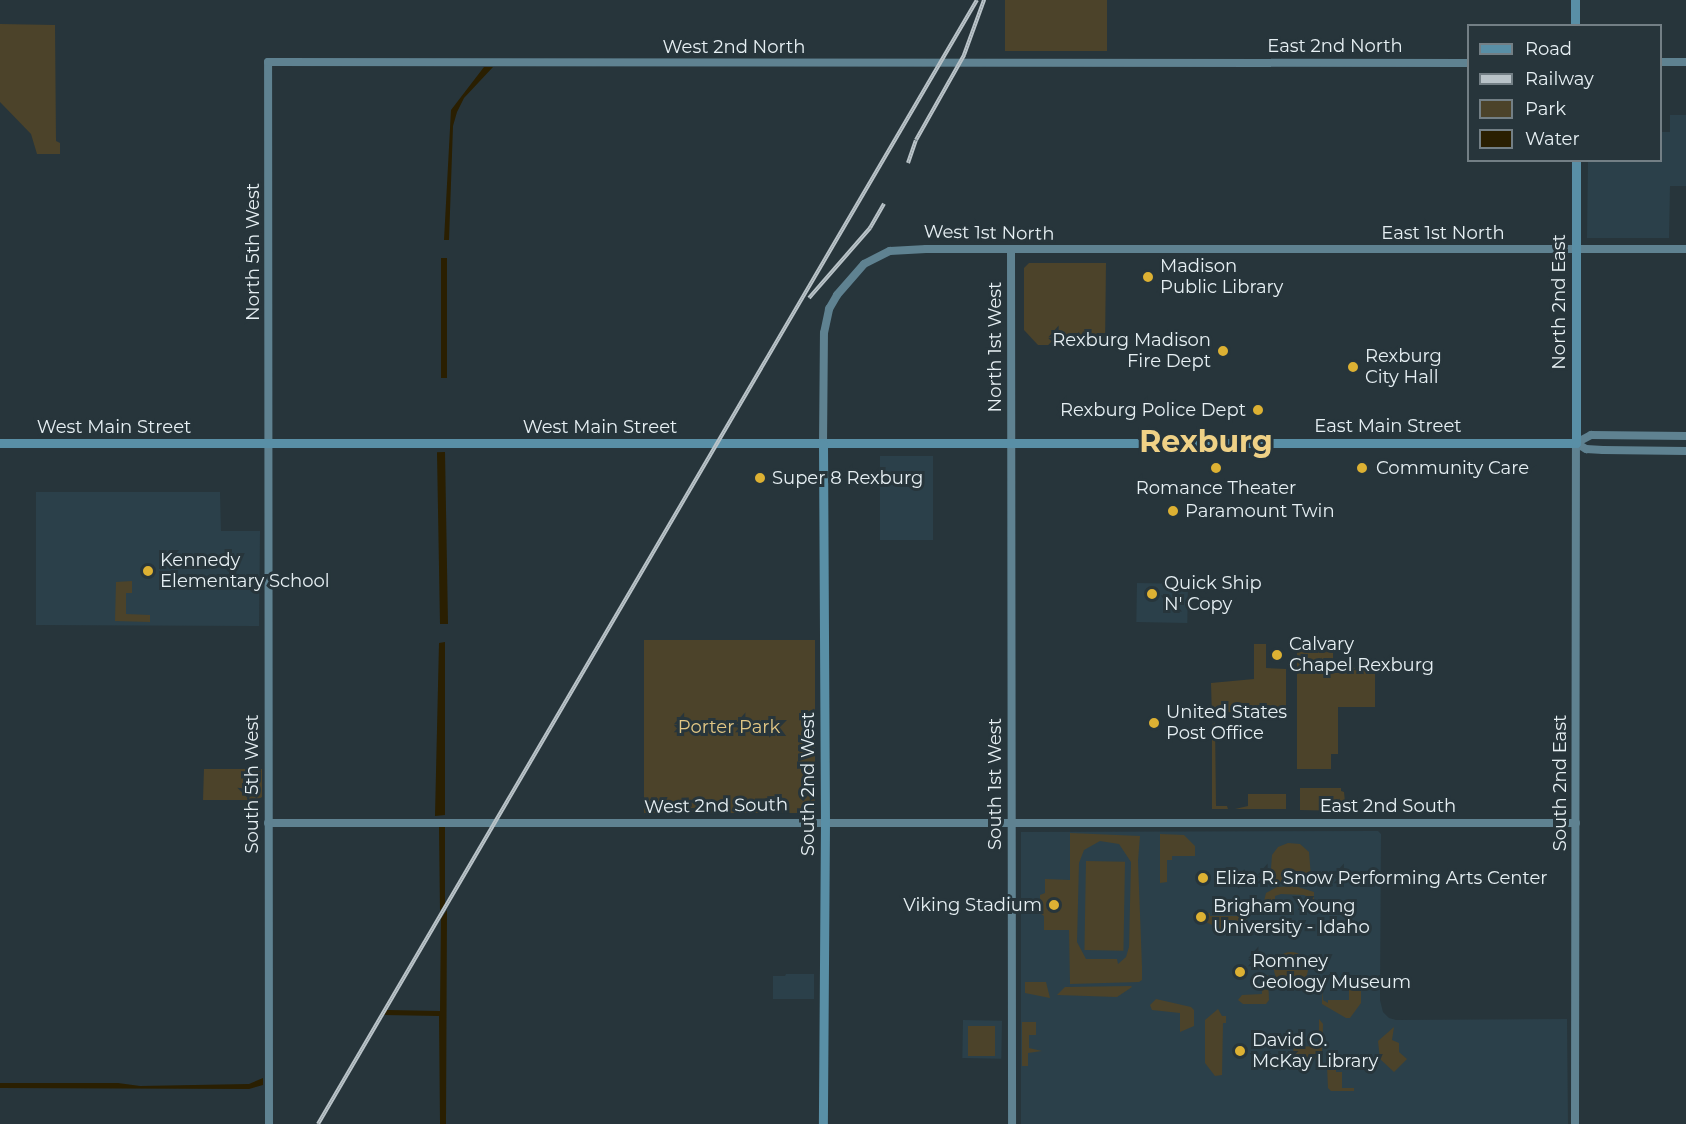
<!DOCTYPE html>
<style>
body{margin:0}
#map{position:relative;width:1686px;height:1124px;overflow:hidden;background:#27353b;font-family:Montserrat,sans-serif}
div>[style]{position:absolute}
.built>*{inset:0;background:#2b404a;transform-origin:0 0}
.green>*{inset:0;background:#4c432a;transform-origin:0 0}
.round{border-radius:50%}
.water>*{inset:0;background:#2a1f01;transform-origin:0 0}
.secondary>*{height:8px;margin:-4px;padding:0 4px;transform-origin:4px;border-radius:4px;background:#5f8291}
.primary>*{height:9px;margin:-4.5px;padding:0 4.5px;transform-origin:4.5px;border-radius:4.5px;background:#598fa6}
.rail>*{height:4px;margin-top:-2px;transform-origin:0;background:repeating-linear-gradient(90deg,#27353b 0 4.5px,#b9c3c8 0 9px);box-sizing:border-box;border-block:2px solid #b9c3c8}
.dots>*{width:16px;height:16px;translate:-50% -50%;box-sizing:border-box;border:3px solid #27353b;border-radius:50%}
span{translate:-50% -50%;white-space:nowrap;text-align:center;line-height:1.15;-webkit-text-stroke:6px #27353b;paint-order:stroke}
.street-label{font-size:18px;color:#e6eff3}
.poi-label{font-size:18px;color:#e6eff3}
.left{translate:0 -50%;text-align:left}
.right{translate:-100% -50%;text-align:right}
.park-label{font-size:18px;color:#e2c785}
.town-label{font-size:30px;color:#efd186;font-weight:700}
.legend{position:absolute;left:1467px;top:24px;width:195px;height:138px;box-sizing:border-box;background:#27353b;border:2px solid #737f85;margin:0;padding:8px 10px;list-style:none;font-size:18px;color:#e6eff3}
.legend li{display:flex;align-items:center;gap:12px;height:30px}
.legend b{width:30px;border:2px solid #737f85}
</style>
<div id="map">
<div class="built">
<div style="clip-path:polygon(1670px 115px,1686px 115px,1686px 186px,1670px 186px,1669px 238px,1587px 238px,1588px 161px,1660px 160px,1661px 132px,1670px 132px)"></div>
<div style="left:933px;top:456px;width:84px;height:53px;rotate:90deg"></div>
<div style="clip-path:polygon(36px 492px,220px 492px,221px 531px,260px 531px,259px 626px,36px 625px)"></div>
<div style="left:1137px;top:583px;width:51px;height:39px;rotate:1deg"></div>
<div style="clip-path:polygon(1378px 831px,1381px 834px,1380px 1000px,1383px 1012px,1389px 1018px,1396px 1020px,1567px 1019px,1568px 1124px,1021px 1124px,1021px 832px)"></div>
<div style="clip-path:polygon(786px 974px,814px 974px,814px 999px,773px 999px,773px 976px,785px 976px)"></div>
<div style="left:963px;top:1020px;width:39px;height:38px;rotate:1deg"></div>
</div>
<div class="green">
<div style="left:1005px;top:0;width:102px;height:51px"></div>
<div style="clip-path:polygon(0 24px,55px 25px,56px 141px,60px 143px,60px 154px,37px 154px,31px 134px,0 102px)"></div>
<div style="clip-path:polygon(1029px 263px,1106px 263px,1105px 345px,1038px 345px,1024px 330px,1024px 268px)"></div>
<div style="clip-path:polygon(132px 581px,132px 593px,126px 593px,126px 614px,150px 615px,150px 622px,115px 621px,116px 582px)"></div>
<div style="left:644px;top:640px;width:171px;height:173px"></div>
<div style="clip-path:polygon(1254px 644px,1266px 644px,1266px 668px,1286px 669px,1286px 710px,1254px 710px,1253px 717px,1247px 717px,1247px 712px,1217px 712px,1215px 718px,1212px 718px,1211px 683px,1254px 679px)"></div>
<div style="clip-path:polygon(1297px 647px,1333px 647px,1333px 673px,1345px 673px,1346px 668px,1375px 668px,1375px 707px,1338px 707px,1338px 754px,1331px 754px,1331px 769px,1297px 769px)"></div>
<div style="clip-path:polygon(1215px 723px,1216px 806px,1227px 806px,1228px 809px,1212px 809px,1212px 725px)"></div>
<div style="clip-path:polygon(204px 769px,262px 769px,262px 797px,257px 800px,203px 800px)"></div>
<div style="clip-path:polygon(1300px 788px,1341px 788px,1341px 791px,1344px 792px,1346px 811px,1300px 810px)"></div>
<div style="clip-path:polygon(1248px 794px,1286px 794px,1286px 809px,1235px 809px,1248px 806px)"></div>
<div style="clip-path:polygon(evenodd,1070px 833px,1140px 836px,1138px 861px,1142px 967px,1142px 980px,1139px 982px,1070px 984px,1069px 930px,1044px 930px,1044px 916px,1040px 913px,1040px 895px,1045px 893px,1045px 879px,1070px 880px,1070px 833px,1100px 841px,1119px 844px,1131px 862px,1129px 947px,1126px 957px,1118px 964px,1117px 959px,1086px 959px,1077px 942px,1079px 863px,1084px 850px,1100px 841px)"></div>
<div style="clip-path:polygon(1160px 834px,1184px 835px,1195px 846px,1195px 856px,1172px 856px,1172px 860px,1167px 860px,1167px 882px,1160px 883px)"></div>
<div style="clip-path:polygon(1288px 843px,1300px 844px,1309px 852px,1311px 877px,1297px 883px,1270px 882px,1272px 855px,1278px 847px)"></div>
<div style="left:1086px;top:861px;width:39px;height:89px;rotate:1deg"></div>
<div style="clip-path:polygon(1295px 886px,1314px 892px,1314px 902px,1306px 904px,1306px 896px,1304px 895px,1281px 894px,1275px 896px,1275px 914px,1267px 914px,1263px 905px,1266px 893px,1277px 887px)"></div>
<div style="clip-path:polygon(1205px 913px,1210px 913px,1210px 916px,1241px 916px,1242px 913px,1247px 913px,1248px 917px,1237px 931px,1224px 931px,1206px 922px)"></div>
<div class="round" style="left:1274px;top:952px;width:34px;height:34px"></div>
<div style="clip-path:polygon(1268px 975px,1269px 1000px,1266px 1004px,1243px 1004px,1238px 1000px,1242px 995px,1262px 994px,1262px 977px)"></div>
<div style="clip-path:polygon(1025px 982px,1046px 982px,1050px 998px,1025px 993px)"></div>
<div style="clip-path:polygon(1065px 987px,1131px 986px,1132px 987px,1117px 997px,1057px 995px)"></div>
<div style="clip-path:polygon(1349px 989px,1361px 990px,1361px 1003px,1350px 1018px,1346px 1018px,1322px 1004px,1322px 990px,1323px 1000px,1328px 1003px,1328px 1000px,1349px 1000px)"></div>
<div style="clip-path:polygon(1156px 999px,1191px 1007px,1194px 1010px,1194px 1026px,1180px 1032px,1180px 1013px,1152px 1010px,1150px 1005px)"></div>
<div style="clip-path:polygon(1218px 1009px,1222px 1016px,1226px 1016px,1226px 1023px,1223px 1023px,1222px 1075px,1215px 1076px,1205px 1063px,1205px 1020px)"></div>
<div style="clip-path:polygon(1319px 1019px,1323px 1024px,1322px 1054px,1319px 1058px,1292px 1058px,1294px 1047px,1319px 1046px)"></div>
<div style="clip-path:polygon(1022px 1022px,1036px 1022px,1036px 1035px,1029px 1035px,1029px 1048px,1042px 1051px,1028px 1053px,1028px 1066px,1022px 1066px)"></div>
<div style="left:968px;top:1026px;width:27px;height:30px"></div>
<div style="clip-path:polygon(1394px 1027px,1392px 1040px,1399px 1043px,1399px 1052px,1407px 1059px,1394px 1072px,1380px 1059px,1378px 1041px)"></div>
<div style="clip-path:polygon(1336px 1066px,1336px 1072px,1342px 1072px,1342px 1088px,1354px 1088px,1354px 1091px,1331px 1091px,1328px 1088px,1327px 1066px)"></div>
</div>
<div class="water">
<div style="clip-path:polygon(484px 67px,493px 67px,464px 98px,457px 112px,453px 126px,449px 240px,444px 240px,451px 110px)"></div>
<div style="left:441px;top:258px;width:6px;height:120px"></div>
<div style="left:445px;top:452px;width:172px;height:8px;rotate:89deg"></div>
<div style="clip-path:polygon(445px 642px,445px 815px,435px 816px,439px 643px)"></div>
<div style="clip-path:polygon(439px 827px,445px 827px,445px 904px,440px 911px)"></div>
<div style="clip-path:polygon(447px 910px,446px 1124px,440px 1124px,439px 1016px,384px 1015px,387px 1010px,440px 1011px,441px 919px)"></div>
<div style="clip-path:polygon(263px 1078px,263px 1085px,249px 1089px,0 1088px,0 1083px,118px 1083px,140px 1086px,249px 1084px)"></div>
</div>
<div class="secondary">
<div style="left:1660px;top:62px;width:26px"></div>
<div style="left:1011px;top:250px;width:874px;rotate:89.93deg"></div>
<div style="left:1576px;top:443px;width:17px;rotate:-28deg"></div>
<div style="left:1591px;top:435px;width:95px;rotate:0.6deg"></div>
<div style="left:1576px;top:443px;width:12px;rotate:31deg"></div>
<div style="left:1586px;top:449px;width:17px;rotate:3deg"></div>
<div style="left:1603px;top:450px;width:83px;rotate:0.7deg"></div>
<div style="left:823px;top:444px;width:111px;rotate:-89.5deg"></div>
<div style="left:824px;top:333px;width:25px;rotate:-78deg"></div>
<div style="left:829px;top:309px;width:16px;rotate:-60deg"></div>
<div style="left:837px;top:295px;width:41px;rotate:-48.9deg"></div>
<div style="left:864px;top:264px;width:29px;rotate:-27deg"></div>
<div style="left:890px;top:251px;width:36px;rotate:-3deg"></div>
<div style="left:926px;top:249px;width:760px"></div>
<div style="left:268px;top:823px;width:1308px"></div>
<div style="left:269px;top:1124px;width:1062px;rotate:-90.05deg"></div>
<div style="left:268px;top:62px;width:1200px;rotate:0.05deg"></div>
<div style="left:1575px;top:1124px;width:681px;rotate:-89.92deg"></div>
</div>
<div class="primary">
<div style="left:1575px;top:0;width:26px;rotate:90deg"></div>
<div style="left:0;top:443px;width:1576px"></div>
<div style="left:1576px;top:443px;width:283px;rotate:-90deg"></div>
<div style="left:823px;top:444px;width:377px;rotate:89.7deg"></div>
<div style="left:825px;top:821px;width:303px;rotate:90.4deg"></div>
</div>
<div class="rail">
<div style="left:908px;top:163px;width:24px;rotate:-71deg"></div>
<div style="left:916px;top:140px;width:98px;rotate:-60.5deg"></div>
<div style="left:964px;top:55px;width:59px;rotate:-70deg"></div>
<div style="left:809px;top:298px;width:93px;rotate:-48.9deg"></div>
<div style="left:870px;top:228px;width:28px;rotate:-60deg"></div>
<div style="left:318px;top:1124px;width:1303px;rotate:-59.62deg"></div>
</div>
<div class="dots">
<div style="left:1148px;top:277px;background:#ddb133"></div>
<div style="left:1223px;top:351px;background:#ddb133"></div>
<div style="left:1353px;top:367px;background:#ddb133"></div>
<div style="left:1258px;top:410px;background:#ddb133"></div>
<div style="left:1216px;top:468px;background:#ddb133"></div>
<div style="left:1362px;top:468px;background:#ddb133"></div>
<div style="left:760px;top:478px;background:#ddb133"></div>
<div style="left:1173px;top:511px;background:#ddb133"></div>
<div style="left:148px;top:571px;background:#ddb133"></div>
<div style="left:1152px;top:594px;background:#ddb133"></div>
<div style="left:1277px;top:655px;background:#ddb133"></div>
<div style="left:1154px;top:723px;background:#ddb133"></div>
<div style="left:1203px;top:878px;background:#ddb133"></div>
<div style="left:1054px;top:905px;background:#ddb133"></div>
<div style="left:1201px;top:917px;background:#ddb133"></div>
<div style="left:1240px;top:972px;background:#ddb133"></div>
<div style="left:1240px;top:1051px;background:#ddb133"></div>
</div>
<div class="street-label">
<span style="left:1335px;top:46px">East 2nd North</span>
<span style="left:734px;top:47px">West 2nd North</span>
<span style="left:989px;top:233px;rotate:1deg">West 1st North</span>
<span style="left:1443px;top:233px">East 1st North</span>
<span style="left:253px;top:252px;rotate:-90deg">North 5th West</span>
<span style="left:1559px;top:302px;rotate:-90deg">North 2nd East</span>
<span style="left:995px;top:347px;rotate:-90deg">North 1st West</span>
<span style="left:1388px;top:426px">East Main Street</span>
<span style="left:114px;top:427px">West Main Street</span>
<span style="left:600px;top:427px">West Main Street</span>
<span style="left:1560px;top:783px;rotate:-90deg">South 2nd East</span>
<span style="left:252px;top:784px;rotate:-90deg">South 5th West</span>
<span style="left:808px;top:784px;rotate:-90deg">South 2nd West</span>
<span style="left:995px;top:784px;rotate:-90deg">South 1st West</span>
<span style="left:716px;top:806px;rotate:-1deg">West 2nd South</span>
<span style="left:1388px;top:806px">East 2nd South</span>
</div>
<div class="poi-label">
<span class="left" style="left:1160px;top:277px">Madison<br>Public Library</span>
<span class="right" style="left:1211px;top:351px">Rexburg Madison<br>Fire Dept</span>
<span class="left" style="left:1365px;top:367px">Rexburg<br>City Hall</span>
<span class="right" style="left:1246px;top:410px">Rexburg Police Dept</span>
<span class="left" style="left:1376px;top:468px">Community Care</span>
<span class="left" style="left:772px;top:478px">Super 8 Rexburg</span>
<span style="left:1216px;top:488px">Romance Theater</span>
<span class="left" style="left:1185px;top:511px">Paramount Twin</span>
<span class="left" style="left:160px;top:571px">Kennedy<br>Elementary School</span>
<span class="left" style="left:1164px;top:594px">Quick Ship<br>N' Copy</span>
<span class="left" style="left:1289px;top:655px">Calvary<br>Chapel Rexburg</span>
<span class="left" style="left:1166px;top:723px">United States<br>Post Office</span>
<span class="left" style="left:1215px;top:878px">Eliza R. Snow Performing Arts Center</span>
<span class="right" style="left:1042px;top:905px">Viking Stadium</span>
<span class="left" style="left:1213px;top:917px">Brigham Young<br>University - Idaho</span>
<span class="left" style="left:1252px;top:972px">Romney<br>Geology Museum</span>
<span class="left" style="left:1252px;top:1051px">David O.<br>McKay Library</span>
</div>
<div class="park-label">
<span style="left:729px;top:727px">Porter Park</span>
</div>
<div class="town-label">
<span style="left:1206px;top:442px">Rexburg</span>
</div>
<ul class="legend">
<li><b style="height:8px;background:#598fa6"></b>Road</li>
<li><b style="height:8px;background:#b9c3c8"></b>Railway</li>
<li><b style="height:16px;background:#4c432a"></b>Park</li>
<li><b style="height:16px;background:#2a1f01"></b>Water</li>
</ul>
</div>
